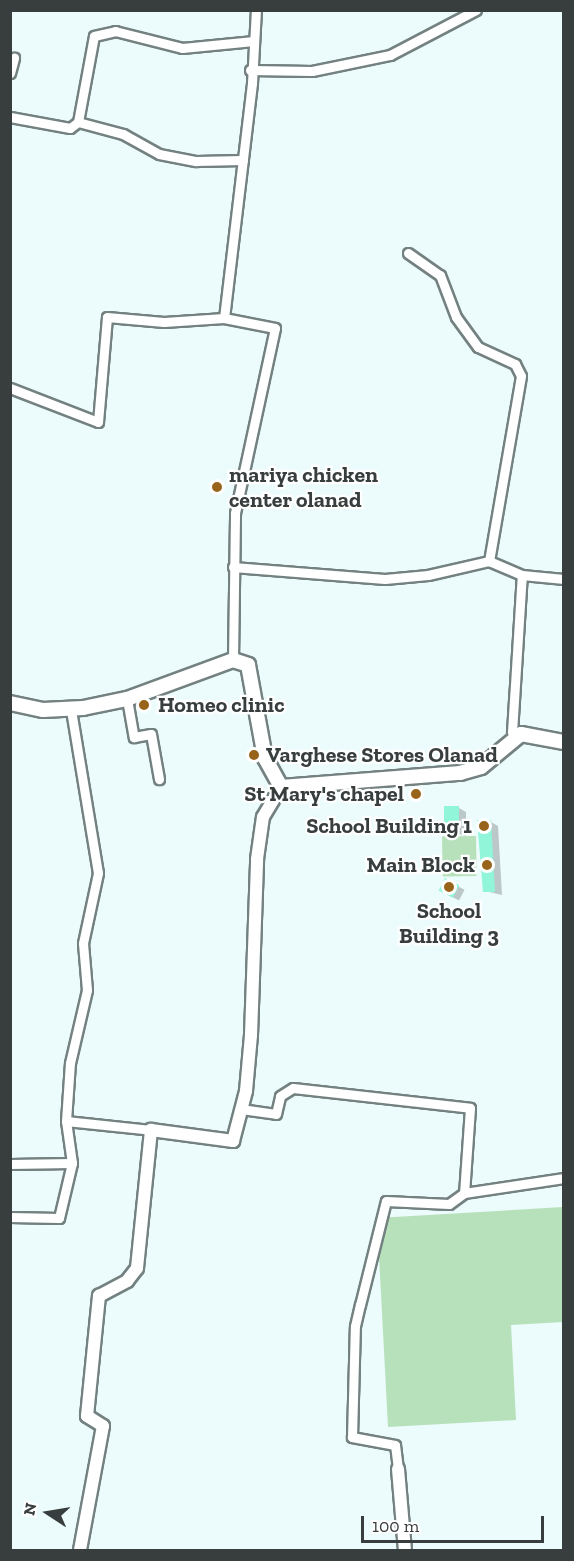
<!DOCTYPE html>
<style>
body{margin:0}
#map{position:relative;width:574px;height:1561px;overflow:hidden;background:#ecfbfb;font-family:"Zilla Slab",serif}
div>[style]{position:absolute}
.green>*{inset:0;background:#b7e1bb;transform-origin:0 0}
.shadow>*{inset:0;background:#0003;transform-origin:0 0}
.building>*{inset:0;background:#90f5d9;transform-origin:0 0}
.roads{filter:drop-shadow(2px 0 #748181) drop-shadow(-2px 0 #748181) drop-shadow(0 2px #748181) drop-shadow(0 -2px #748181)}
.minor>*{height:9px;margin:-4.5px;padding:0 4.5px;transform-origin:4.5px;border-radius:4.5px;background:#fff}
.tertiary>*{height:12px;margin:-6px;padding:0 6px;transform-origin:6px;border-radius:6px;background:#fff}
.secondary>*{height:14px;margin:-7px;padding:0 7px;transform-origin:7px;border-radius:7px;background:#fff}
.dots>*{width:16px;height:16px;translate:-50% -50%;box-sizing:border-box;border:3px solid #fff;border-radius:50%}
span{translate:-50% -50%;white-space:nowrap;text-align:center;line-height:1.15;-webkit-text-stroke:4.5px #fff;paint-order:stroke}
.poi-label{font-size:22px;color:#383e3e;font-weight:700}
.left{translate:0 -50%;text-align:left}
.right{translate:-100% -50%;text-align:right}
.frame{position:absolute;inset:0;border:12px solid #383e3e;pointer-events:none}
.north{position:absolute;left:18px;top:1483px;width:60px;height:60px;-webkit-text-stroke:4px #fff;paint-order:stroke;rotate:282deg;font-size:16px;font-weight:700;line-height:24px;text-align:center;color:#383e3e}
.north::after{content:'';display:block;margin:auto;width:21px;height:27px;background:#383e3e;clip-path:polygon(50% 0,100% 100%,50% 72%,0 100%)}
.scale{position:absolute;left:361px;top:1516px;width:183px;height:27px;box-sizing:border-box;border:3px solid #383e3e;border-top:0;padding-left:8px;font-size:18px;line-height:21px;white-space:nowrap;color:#383e3e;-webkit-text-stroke:4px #fff;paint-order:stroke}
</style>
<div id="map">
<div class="green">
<div style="left:476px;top:836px;width:40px;height:34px;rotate:89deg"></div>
<div style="clip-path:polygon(563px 1207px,563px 1322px,511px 1325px,516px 1420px,388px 1427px,377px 1218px)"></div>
</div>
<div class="shadow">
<div style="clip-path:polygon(459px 808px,466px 812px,466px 836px,445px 831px)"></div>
<div style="clip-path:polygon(491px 822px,498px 826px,502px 895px,485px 891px)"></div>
<div style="left:446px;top:880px;width:21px;height:12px;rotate:28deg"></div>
</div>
<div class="building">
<div style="left:444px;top:806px;width:15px;height:26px"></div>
<div style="clip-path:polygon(477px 820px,491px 820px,495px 892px,483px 892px)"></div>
<div style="left:445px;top:878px;width:16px;height:14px;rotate:27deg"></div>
</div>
<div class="roads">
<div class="minor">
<div style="left:250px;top:70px;width:62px;rotate:0.9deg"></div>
<div style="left:312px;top:71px;width:80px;rotate:-11.6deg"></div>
<div style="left:390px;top:55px;width:97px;rotate:-27.6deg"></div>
<div style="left:10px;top:73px;width:16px;rotate:-75deg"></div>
<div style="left:10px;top:117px;width:61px;rotate:10.4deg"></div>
<div style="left:70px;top:128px;width:10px;rotate:-37deg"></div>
<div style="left:78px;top:122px;width:87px;rotate:-79.5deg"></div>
<div style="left:94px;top:36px;width:22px;rotate:-13deg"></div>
<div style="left:115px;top:31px;width:69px;rotate:14.2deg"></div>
<div style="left:182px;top:48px;width:72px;rotate:-5.6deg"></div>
<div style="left:78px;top:122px;width:47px;rotate:14.9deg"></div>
<div style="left:123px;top:134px;width:41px;rotate:29.1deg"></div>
<div style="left:159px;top:154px;width:38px;rotate:11deg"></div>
<div style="left:196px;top:161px;width:47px;rotate:-1.2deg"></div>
<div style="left:408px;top:253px;width:39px;rotate:35deg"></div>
<div style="left:440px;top:275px;width:45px;rotate:69.1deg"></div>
<div style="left:456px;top:317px;width:37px;rotate:54deg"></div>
<div style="left:478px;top:347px;width:41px;rotate:24.7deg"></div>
<div style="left:515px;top:364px;width:13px;rotate:63deg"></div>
<div style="left:521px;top:376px;width:188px;rotate:99.8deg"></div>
<div style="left:10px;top:388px;width:94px;rotate:21.1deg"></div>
<div style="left:98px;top:422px;width:105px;rotate:-85.1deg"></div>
<div style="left:107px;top:317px;width:57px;rotate:5deg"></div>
<div style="left:164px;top:322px;width:60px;rotate:-3.8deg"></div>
<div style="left:233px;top:567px;width:152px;rotate:4.5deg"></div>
<div style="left:385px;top:579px;width:43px;rotate:-5.3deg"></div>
<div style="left:428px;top:575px;width:63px;rotate:-12.9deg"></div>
<div style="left:489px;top:561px;width:36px;rotate:23deg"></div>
<div style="left:522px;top:575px;width:42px;rotate:5.4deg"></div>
<div style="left:233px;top:660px;width:147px;rotate:-89.2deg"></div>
<div style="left:235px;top:513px;width:189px;rotate:-77.8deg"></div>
<div style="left:275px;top:328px;width:52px;rotate:-168.9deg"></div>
<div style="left:224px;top:318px;width:237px;rotate:-83.2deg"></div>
<div style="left:252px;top:83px;width:73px;rotate:-86.9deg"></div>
<div style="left:127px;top:699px;width:39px;rotate:80deg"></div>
<div style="left:134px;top:737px;width:17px;rotate:-10deg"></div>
<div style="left:151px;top:734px;width:46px;rotate:79.9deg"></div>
<div style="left:521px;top:734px;width:9px;rotate:-167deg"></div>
<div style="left:512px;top:732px;width:157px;rotate:-86.4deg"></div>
<div style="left:241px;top:1109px;width:35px;rotate:8deg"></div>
<div style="left:276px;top:1114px;width:18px;rotate:-77deg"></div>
<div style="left:280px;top:1096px;width:15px;rotate:-32deg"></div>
<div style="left:293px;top:1088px;width:178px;rotate:6.4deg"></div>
<div style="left:470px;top:1108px;width:85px;rotate:94deg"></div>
<div style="left:464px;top:1193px;width:101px;rotate:-8.5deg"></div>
<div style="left:66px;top:1121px;width:58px;rotate:-86.1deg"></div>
<div style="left:70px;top:1063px;width:75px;rotate:-76.9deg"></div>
<div style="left:87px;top:990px;width:47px;rotate:-94.9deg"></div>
<div style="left:83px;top:943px;width:72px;rotate:-77.9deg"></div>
<div style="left:98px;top:873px;width:165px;rotate:-99.4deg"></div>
<div style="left:10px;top:1164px;width:62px;rotate:-0.9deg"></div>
<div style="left:72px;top:1163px;width:42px;rotate:-98.1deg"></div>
<div style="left:66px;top:1121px;width:85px;rotate:6deg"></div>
<div style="left:10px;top:1217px;width:49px;rotate:1.2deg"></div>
<div style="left:59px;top:1218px;width:57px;rotate:-76.7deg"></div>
<div style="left:398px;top:1469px;width:24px;rotate:-97deg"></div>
<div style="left:395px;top:1445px;width:44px;rotate:-169.5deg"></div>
<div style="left:352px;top:1437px;width:111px;rotate:-88.5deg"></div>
<div style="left:355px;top:1326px;width:22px;rotate:-77deg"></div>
<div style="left:360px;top:1305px;width:107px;rotate:-76deg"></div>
<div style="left:386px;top:1201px;width:63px;rotate:2.7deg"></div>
<div style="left:449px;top:1204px;width:19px;rotate:-36deg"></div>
</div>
<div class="tertiary">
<div style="left:398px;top:1469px;width:81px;rotate:85.1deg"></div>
<div style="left:80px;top:1550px;width:126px;rotate:-79.5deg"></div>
<div style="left:103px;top:1426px;width:19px;rotate:-148deg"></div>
<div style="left:87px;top:1416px;width:121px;rotate:-84.3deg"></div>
<div style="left:99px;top:1296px;width:32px;rotate:-28deg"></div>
<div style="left:127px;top:1281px;width:16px;rotate:-52deg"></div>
<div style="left:137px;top:1268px;width:139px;rotate:-84.2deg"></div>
<div style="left:151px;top:1130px;width:83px;rotate:7.6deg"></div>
<div style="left:233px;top:1141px;width:52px;rotate:-75.4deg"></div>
<div style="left:246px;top:1091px;width:56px;rotate:-84.9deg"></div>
<div style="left:251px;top:1035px;width:176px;rotate:-88deg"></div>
<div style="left:257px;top:859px;width:42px;rotate:-81.9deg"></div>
<div style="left:263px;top:817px;width:35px;rotate:-59deg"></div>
</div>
<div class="secondary">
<div style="left:10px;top:703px;width:34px;rotate:12deg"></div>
<div style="left:43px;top:710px;width:40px;rotate:-2.9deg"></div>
<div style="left:83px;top:708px;width:45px;rotate:-11.6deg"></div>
<div style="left:127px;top:699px;width:113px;rotate:-20.2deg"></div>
<div style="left:233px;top:660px;width:16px;rotate:18deg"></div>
<div style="left:248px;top:665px;width:95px;rotate:79.6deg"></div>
<div style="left:265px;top:758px;width:33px;rotate:61deg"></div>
<div style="left:281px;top:787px;width:180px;rotate:-4.5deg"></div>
<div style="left:460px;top:773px;width:22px;rotate:-16deg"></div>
<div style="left:481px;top:767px;width:52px;rotate:-39.5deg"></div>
<div style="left:521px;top:734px;width:44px;rotate:10.5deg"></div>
</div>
</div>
<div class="dots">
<div style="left:217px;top:487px;background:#98631a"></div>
<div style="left:144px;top:705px;background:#98631a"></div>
<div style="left:254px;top:755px;background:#98631a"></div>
<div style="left:416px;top:794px;background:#98631a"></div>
<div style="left:484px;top:826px;background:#98631a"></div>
<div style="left:487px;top:865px;background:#98631a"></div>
<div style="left:449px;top:887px;background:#98631a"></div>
</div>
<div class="poi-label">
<span class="left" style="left:229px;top:487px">mariya chicken<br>center olanad</span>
<span class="left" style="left:158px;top:705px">Homeo clinic</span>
<span class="left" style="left:266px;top:755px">Varghese Stores Olanad</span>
<span class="right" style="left:404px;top:794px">St Mary's chapel</span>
<span class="right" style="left:472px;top:826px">School Building 1</span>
<span class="right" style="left:475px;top:865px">Main Block</span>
<span style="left:449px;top:923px">School<br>Building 3</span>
</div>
<div class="frame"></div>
<div class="north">N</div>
<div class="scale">100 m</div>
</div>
